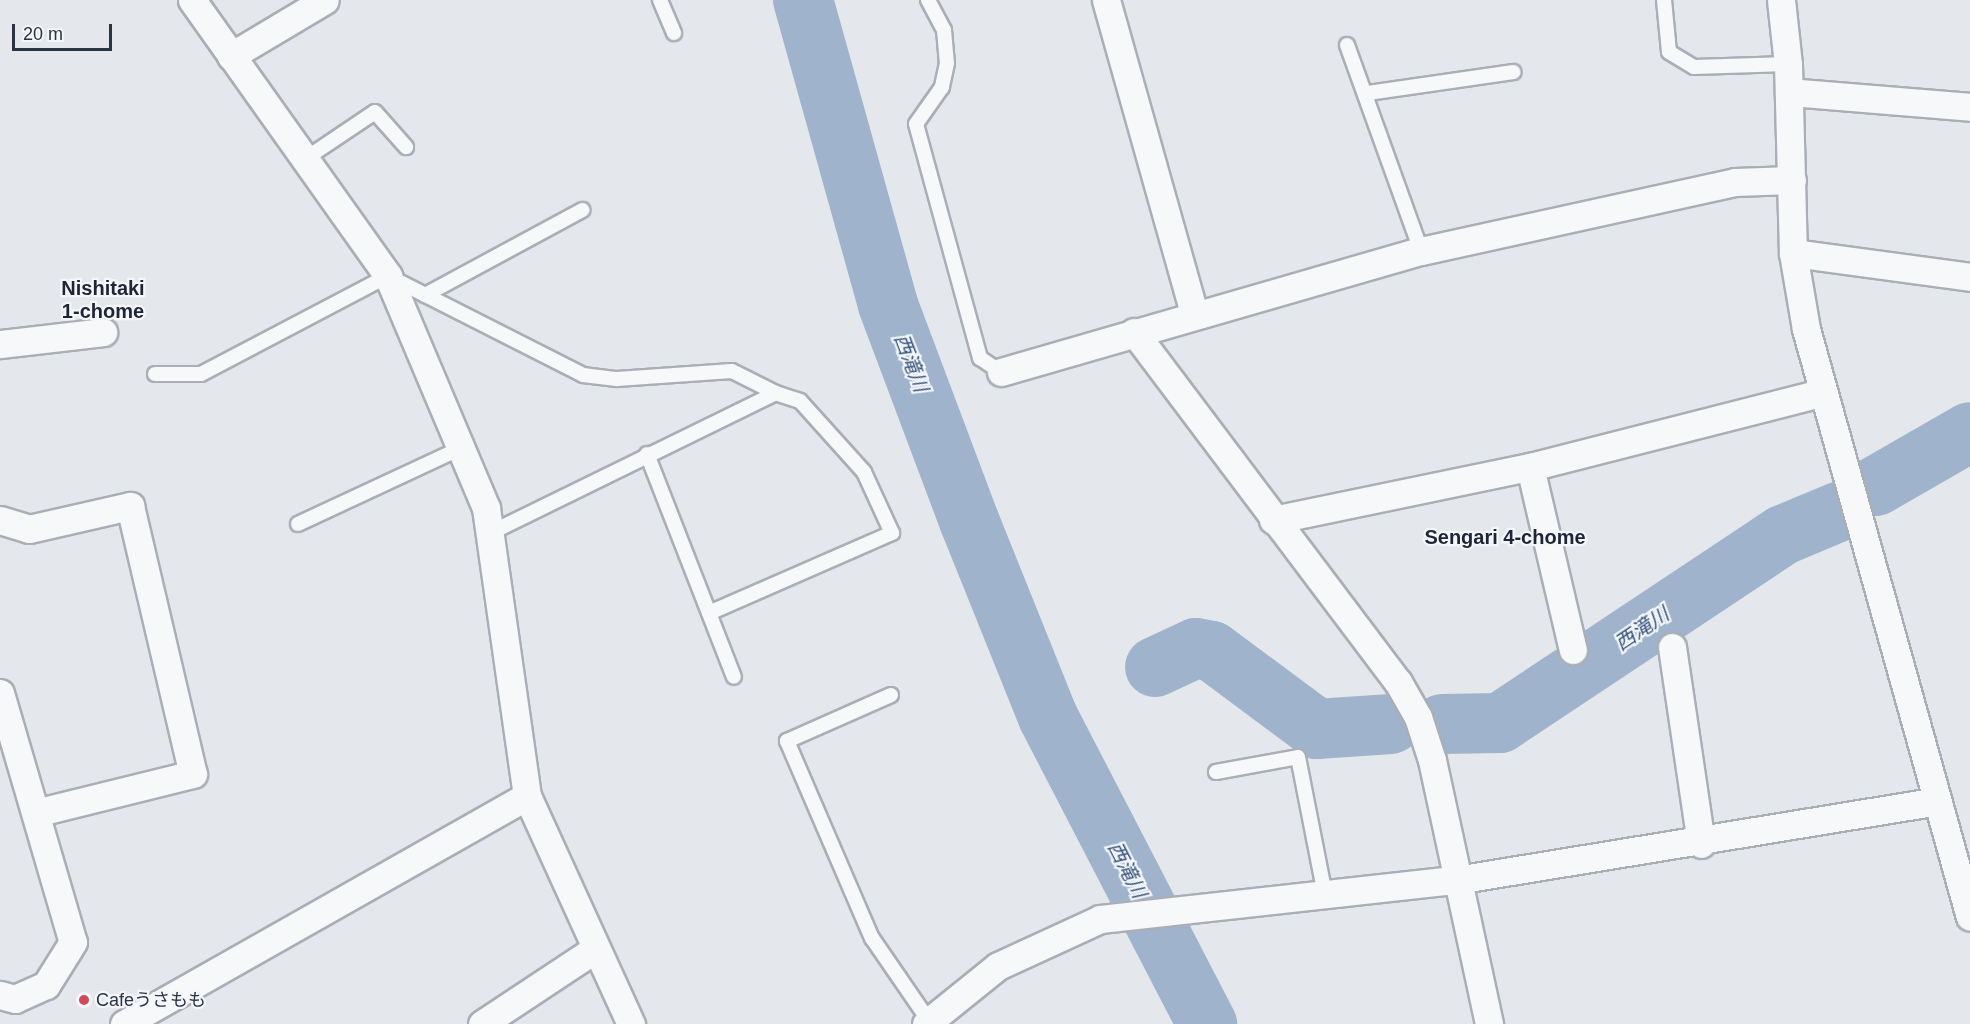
<!DOCTYPE html>
<meta charset="utf-8">
<style>
body{margin:0}
#map{position:relative;width:1970px;height:1024px;overflow:hidden;background:#e4e7ec;font-family:Arial,"Noto Sans JP",sans-serif}
div>[style]{position:absolute}
.river>*{height:60px;margin:-30px;padding:0 30px;transform-origin:30px;border-radius:30px;background:#9fb4cc}
.roads{filter:drop-shadow(2px 0 #a9aeb7) drop-shadow(-2px 0 #a9aeb7) drop-shadow(0 2px #a9aeb7) drop-shadow(0 -2px #a9aeb7)}
.lane>*{height:14px;margin:-7px;padding:0 7px;transform-origin:7px;border-radius:7px;background:#f7f8fa}
.street>*{height:27px;margin:-13.5px;padding:0 13.5px;transform-origin:13.5px;border-radius:13.5px;background:#f7f8fa}
.dots>*{width:16px;height:16px;translate:-50% -50%;box-sizing:border-box;border:3px solid #f4f6f9;border-radius:50%}
span{translate:-50% -50%;white-space:nowrap;text-align:center;line-height:1.15;-webkit-text-stroke:4.5px #f4f6f9;paint-order:stroke}
.poi-label{font-size:18px;color:#2b3445}
.left{translate:0 -50%;text-align:left}
.neighbourhood-label{font-size:20px;color:#1d2536;font-weight:700}
.water-label{font-size:20px;color:#34527a;font-style:italic}
.scale{position:absolute;left:12px;top:24px;width:100px;height:27px;box-sizing:border-box;border:3px solid #2b3445;border-top:0;padding-left:8px;font-size:18px;line-height:21px;white-space:nowrap;color:#2b3445;-webkit-text-stroke:4px #f4f6f9;paint-order:stroke}
</style>
<div id="map">
<div class="river">
<div style="left:803px;top:0;width:317px;rotate:74.4deg"></div>
<div style="left:888px;top:305px;width:233px;rotate:69.4deg"></div>
<div style="left:970px;top:523px;width:209px;rotate:68.1deg"></div>
<div style="left:1048px;top:717px;width:346px;rotate:62.6deg"></div>
<div style="left:1876px;top:486px;width:108px;rotate:-29.9deg"></div>
<div style="left:1155px;top:667px;width:45px;rotate:-24.9deg"></div>
<div style="left:1196px;top:648px;width:16px;rotate:11deg"></div>
<div style="left:1212px;top:651px;width:131px;rotate:36.6deg"></div>
<div style="left:1317px;top:729px;width:74px;rotate:-3.9deg"></div>
<div style="left:1442px;top:724px;width:58px;rotate:-1deg"></div>
<div style="left:1500px;top:723px;width:340px;rotate:-33.6deg"></div>
<div style="left:1783px;top:535px;width:60px;rotate:-22.7deg"></div>
</div>
<div class="roads">
<div class="lane">
<div style="left:660px;top:0;width:36px;rotate:67deg"></div>
<div style="left:928px;top:0;width:34px;rotate:62deg"></div>
<div style="left:944px;top:30px;width:33px;rotate:85deg"></div>
<div style="left:947px;top:63px;width:25px;rotate:102deg"></div>
<div style="left:942px;top:87px;width:45px;rotate:125.1deg"></div>
<div style="left:916px;top:124px;width:243px;rotate:74.7deg"></div>
<div style="left:980px;top:358px;width:25px;rotate:34deg"></div>
<div style="left:1664px;top:0;width:52px;rotate:84.5deg"></div>
<div style="left:1669px;top:52px;width:29px;rotate:31deg"></div>
<div style="left:1694px;top:67px;width:94px;rotate:-1.8deg"></div>
<div style="left:1347px;top:45px;width:219px;rotate:70.2deg"></div>
<div style="left:1368px;top:93px;width:147px;rotate:-8.2deg"></div>
<div style="left:305px;top:159px;width:84px;rotate:-33.9deg"></div>
<div style="left:375px;top:112px;width:47px;rotate:48.5deg"></div>
<div style="left:425px;top:295px;width:179px;rotate:-28.4deg"></div>
<div style="left:155px;top:374px;width:46px"></div>
<div style="left:201px;top:374px;width:211px;rotate:-27.7deg"></div>
<div style="left:388px;top:276px;width:219px;rotate:26.9deg"></div>
<div style="left:583px;top:375px;width:34px;rotate:7deg"></div>
<div style="left:617px;top:379px;width:115px;rotate:-4deg"></div>
<div style="left:732px;top:371px;width:49px;rotate:26.6deg"></div>
<div style="left:776px;top:393px;width:318px;rotate:153.9deg"></div>
<div style="left:647px;top:454px;width:239px;rotate:68.7deg"></div>
<div style="left:298px;top:524px;width:180px;rotate:-25deg"></div>
<div style="left:709px;top:613px;width:200px;rotate:-23.6deg"></div>
<div style="left:892px;top:533px;width:67px;rotate:-114.7deg"></div>
<div style="left:864px;top:472px;width:96px;rotate:-132deg"></div>
<div style="left:800px;top:401px;width:25px;rotate:-162deg"></div>
<div style="left:891px;top:695px;width:114px;rotate:156.1deg"></div>
<div style="left:787px;top:741px;width:215px;rotate:66.7deg"></div>
<div style="left:872px;top:938px;width:101px;rotate:55.5deg"></div>
<div style="left:1216px;top:772px;width:83px;rotate:-10.4deg"></div>
<div style="left:1298px;top:757px;width:141px;rotate:78.9deg"></div>
</div>
<div class="street">
<div style="left:192px;top:0;width:339px;rotate:54.6deg"></div>
<div style="left:388px;top:276px;width:252px;rotate:67.1deg"></div>
<div style="left:486px;top:508px;width:291px;rotate:81.9deg"></div>
<div style="left:527px;top:796px;width:251px;rotate:65.5deg"></div>
<div style="left:1106px;top:0;width:325px;rotate:74.3deg"></div>
<div style="left:1781px;top:0;width:64px;rotate:83.8deg"></div>
<div style="left:1788px;top:64px;width:189px;rotate:88.5deg"></div>
<div style="left:1793px;top:253px;width:77px;rotate:80.3deg"></div>
<div style="left:1806px;top:329px;width:610px;rotate:74.42deg"></div>
<div style="left:231px;top:56px;width:109px;rotate:-30.8deg"></div>
<div style="left:1789px;top:92px;width:182px;rotate:4.7deg"></div>
<div style="left:1793px;top:253px;width:179px;rotate:7.7deg"></div>
<div style="left:1134px;top:332px;width:438px;rotate:53deg"></div>
<div style="left:1398px;top:682px;width:40px;rotate:60.3deg"></div>
<div style="left:1418px;top:717px;width:45px;rotate:72deg"></div>
<div style="left:1432px;top:760px;width:270px;rotate:77.8deg"></div>
<div style="left:0;top:344px;width:104px;rotate:-6.6deg"></div>
<div style="left:1001px;top:372px;width:437px;rotate:-16.1deg"></div>
<div style="left:1421px;top:251px;width:321px;rotate:-12.4deg"></div>
<div style="left:1735px;top:182px;width:57px;rotate:-2deg"></div>
<div style="left:1530px;top:467px;width:188px;rotate:76.8deg"></div>
<div style="left:0;top:520px;width:30px;rotate:17deg"></div>
<div style="left:29px;top:529px;width:104px;rotate:-12.8deg"></div>
<div style="left:130px;top:506px;width:275px;rotate:76.8deg"></div>
<div style="left:193px;top:774px;width:159px;rotate:166.1deg"></div>
<div style="left:1273px;top:520px;width:262px;rotate:-11.7deg"></div>
<div style="left:1530px;top:467px;width:300px;rotate:-14.3deg"></div>
<div style="left:1672px;top:647px;width:199px;rotate:81.6deg"></div>
<div style="left:0;top:693px;width:259px;rotate:73.7deg"></div>
<div style="left:73px;top:942px;width:51px;rotate:122.1deg"></div>
<div style="left:46px;top:985px;width:34px;rotate:156deg"></div>
<div style="left:15px;top:999px;width:16px;rotate:-165deg"></div>
<div style="left:124px;top:1024px;width:463px;rotate:-29.5deg"></div>
<div style="left:482px;top:1024px;width:134px;rotate:-33.5deg"></div>
<div style="left:926px;top:1024px;width:92px;rotate:-38.9deg"></div>
<div style="left:998px;top:966px;width:112px;rotate:-24.7deg"></div>
<div style="left:1100px;top:919px;width:358px;rotate:-6.3deg"></div>
<div style="left:1456px;top:880px;width:488px;rotate:-9.3deg"></div>
</div>
</div>
<div class="dots">
<div style="left:84px;top:1000px;background:#d1495b"></div>
</div>
<div class="poi-label">
<span class="left" style="left:96px;top:1000px">Cafeうさもも</span>
</div>
<div class="neighbourhood-label">
<span style="left:103px;top:300px">Nishitaki<br>1-chome</span>
<span style="left:1505px;top:537px">Sengari 4-chome</span>
</div>
<div class="water-label">
<span style="left:911px;top:363px;rotate:69deg">西滝川</span>
<span style="left:1642px;top:629px;rotate:-34deg">西滝川</span>
<span style="left:1127px;top:870px;rotate:63deg">西滝川</span>
</div>
<div class="scale">20 m</div>
</div>
